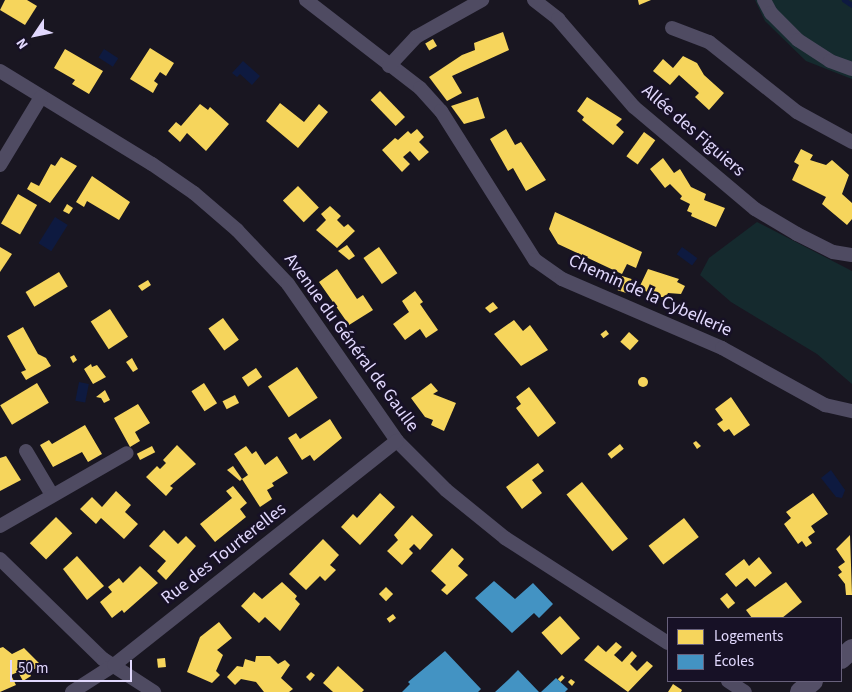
<!DOCTYPE html>
<meta charset="utf-8">
<style>
body{margin:0}
#map{position:relative;width:852px;height:692px;overflow:hidden;background:#191621;font-family:"Source Sans 3",sans-serif}
div>[style]{position:absolute}
.green>*{inset:0;background:#152a2e}
.water>*{inset:0;background:#0e1a40;transform-origin:0 0}
.homes>*{inset:0;background:#f6d55c;transform-origin:0 0}
.round{border-radius:50%}
.schools>*{inset:0;background:#4393c3}
.stream>*{height:5px;margin:-2.5px;padding:0 2.5px;transform-origin:2.5px;border-radius:2.5px;background:#0e1a40}
.street>*{height:14px;margin:-7px;padding:0 7px;transform-origin:7px;border-radius:7px;background:#4f4b62}
.secondary>*{height:20px;margin:-10px;padding:0 10px;transform-origin:10px;border-radius:10px;background:#544f67}
span{translate:-50% -50%;white-space:nowrap;text-align:center;line-height:1.15;-webkit-text-stroke:5px #171126;paint-order:stroke}
.street-label{font-size:18px;color:#e1d8fd}
.legend{position:absolute;left:667px;top:617px;width:175px;height:65px;box-sizing:border-box;background:#171126;border:1px solid #68617c;margin:0;padding:6px 9px;list-style:none;font-size:15px;color:#e1d8fd}
.legend li{display:flex;align-items:center;gap:10px;height:25px}
.legend b{width:25px;border:1px solid #68617c}
.north{position:absolute;left:10px;top:10px;width:50px;height:50px;-webkit-text-stroke:4px #171126;paint-order:stroke;rotate:236deg;font-size:14px;font-weight:700;line-height:20px;text-align:center;color:#e1d8fd}
.north::after{content:'';display:block;margin:auto;width:18px;height:22px;background:#e1d8fd;clip-path:polygon(50% 0,100% 100%,50% 72%,0 100%)}
.scale{position:absolute;left:10px;top:660px;width:122px;height:22px;box-sizing:border-box;border:2px solid #e1d8fd;border-top:0;padding-left:6px;font-size:15px;line-height:18px;white-space:nowrap;color:#e1d8fd;-webkit-text-stroke:4px #171126;paint-order:stroke}
</style>
<div id="map">
<div class="green">
<div style="clip-path:polygon(755px 0,852px 0,852px 79px,806px 61px,765px 21px)"></div>
<div style="clip-path:polygon(757px 222px,852px 271px,852px 384px,817px 354px,731px 302px,700px 275px,709px 258px)"></div>
</div>
<div class="water">
<div style="left:104px;top:49px;width:17px;height:10px;rotate:33deg"></div>
<div style="clip-path:polygon(243px 61px,260px 76px,252px 85px,240px 74px,237px 77px,232px 73px)"></div>
<div style="left:55px;top:217px;width:15px;height:31px;rotate:32deg"></div>
<div style="left:682px;top:247px;width:19px;height:9px;rotate:36deg"></div>
<div style="left:79px;top:382px;width:10px;height:19px;rotate:11deg"></div>
<div style="clip-path:polygon(831px 470px,845px 490px,842px 498px,836px 497px,821px 478px)"></div>
</div>
<div class="homes">
<div style="clip-path:polygon(5px 0,27px 0,37px 6px,25px 25px,0 10px)"></div>
<div style="clip-path:polygon(638px 0,651px 0,639px 5px)"></div>
<div style="clip-path:polygon(503px 32px,509px 50px,452px 76px,462px 93px,447px 101px,429px 77px,462px 55px,475px 50px,474px 43px)"></div>
<div style="left:433px;top:39px;width:8px;height:9px;rotate:60deg"></div>
<div style="clip-path:polygon(150px 48px,174px 63px,166px 76px,160px 72px,154px 81px,158px 84px,153px 93px,130px 79px)"></div>
<div style="clip-path:polygon(65px 49px,103px 71px,89px 94px,72px 84px,75px 80px,54px 68px)"></div>
<div style="clip-path:polygon(683px 56px,697px 63px,704px 75px,724px 93px,709px 110px,695px 97px,699px 93px,679px 75px,670px 85px,653px 71px,663px 59px,673px 68px)"></div>
<div style="left:380px;top:91px;width:36px;height:13px;rotate:46deg"></div>
<div style="clip-path:polygon(478px 97px,485px 118px,464px 124px,451px 106px)"></div>
<div style="clip-path:polygon(587px 97px,622px 119px,616px 125px,624px 132px,613px 145px,582px 120px,584px 117px,577px 111px)"></div>
<div style="clip-path:polygon(280px 103px,304px 122px,319px 104px,328px 112px,298px 148px,266px 121px)"></div>
<div style="clip-path:polygon(200px 104px,208px 110px,210px 107px,229px 124px,206px 151px,187px 133px,180px 142px,168px 131px,176px 122px,181px 126px)"></div>
<div style="clip-path:polygon(417px 129px,424px 137px,419px 142px,429px 152px,419px 161px,410px 151px,403px 157px,410px 164px,402px 172px,382px 150px,395px 138px,398px 140px,408px 131px,411px 134px)"></div>
<div style="clip-path:polygon(506px 129px,515px 145px,521px 142px,546px 180px,526px 191px,513px 168px,508px 171px,490px 139px)"></div>
<div style="left:644px;top:132px;width:14px;height:30px;rotate:36deg"></div>
<div style="clip-path:polygon(801px 149px,813px 155px,810px 160px,826px 165px,832px 160px,849px 175px,842px 194px,852px 203px,852px 219px,847px 225px,822px 204px,826px 197px,792px 180px,799px 165px,794px 162px)"></div>
<div style="clip-path:polygon(61px 157px,77px 166px,50px 203px,27px 189px,31px 182px,39px 186px,51px 164px,55px 166px)"></div>
<div style="clip-path:polygon(663px 158px,674px 173px,680px 169px,691px 187px,706px 194px,704px 200px,725px 208px,716px 227px,691px 216px,692px 213px,687px 211px,690px 204px,680px 199px,682px 196px,670px 184px,665px 188px,650px 169px)"></div>
<div style="clip-path:polygon(92px 176px,130px 202px,119px 220px,87px 201px,84px 207px,76px 202px)"></div>
<div style="left:298px;top:186px;width:30px;height:21px;rotate:46deg"></div>
<div style="left:18px;top:194px;width:22px;height:34px;rotate:30deg"></div>
<div style="clip-path:polygon(67px 204px,73px 208px,69px 214px,63px 211px)"></div>
<div style="clip-path:polygon(330px 206px,341px 216px,337px 220px,344px 227px,348px 224px,355px 231px,337px 248px,316px 230px,326px 220px,321px 214px)"></div>
<div style="clip-path:polygon(555px 212px,642px 252px,636px 268px,627px 264px,622px 274px,558px 244px,549px 229px)"></div>
<div style="clip-path:polygon(347px 245px,355px 256px,349px 260px,338px 251px)"></div>
<div style="clip-path:polygon(0 247px,12px 254px,0 272px)"></div>
<div style="left:379px;top:247px;width:32px;height:19px;rotate:55deg"></div>
<div style="clip-path:polygon(337px 269px,357px 299px,363px 295px,373px 310px,349px 325px,319px 282px)"></div>
<div style="clip-path:polygon(648px 269px,679px 279px,677px 282px,685px 286px,681px 294px,668px 293px,666px 297px,658px 297px,639px 288px)"></div>
<div style="left:59px;top:272px;width:17px;height:39px;rotate:59deg"></div>
<div style="left:622px;top:276px;width:10px;height:15px;rotate:17deg"></div>
<div style="clip-path:polygon(148px 280px,151px 285px,142px 291px,138px 286px)"></div>
<div style="clip-path:polygon(415px 291px,423px 302px,420px 304px,438px 330px,426px 338px,420px 329px,405px 340px,393px 324px,409px 312px,402px 301px)"></div>
<div style="clip-path:polygon(493px 302px,498px 308px,490px 313px,485px 308px)"></div>
<div style="left:110px;top:309px;width:33px;height:23px;rotate:57deg"></div>
<div style="left:223px;top:318px;width:27px;height:18px;rotate:54deg"></div>
<div style="clip-path:polygon(514px 320px,523px 331px,530px 325px,548px 350px,521px 366px,494px 334px)"></div>
<div style="clip-path:polygon(23px 327px,38px 354px,46px 358px,51px 366px,26px 380px,21px 372px,26px 370px,7px 336px)"></div>
<div style="left:606px;top:330px;width:5px;height:7px;rotate:53deg"></div>
<div style="left:629px;top:332px;width:13px;height:13px;rotate:42deg"></div>
<div style="clip-path:polygon(74px 355px,77px 360px,73px 363px,70px 357px)"></div>
<div style="clip-path:polygon(132px 358px,138px 369px,133px 372px,126px 362px)"></div>
<div style="clip-path:polygon(91px 364px,92px 367px,97px 365px,106px 377px,93px 384px,84px 369px)"></div>
<div style="left:297px;top:367px;width:37px;height:35px;rotate:56deg"></div>
<div style="left:256px;top:368px;width:11px;height:17px;rotate:56deg"></div>
<div class="round" style="left:638px;top:377px;width:10px;height:10px"></div>
<div style="left:37px;top:383px;width:23px;height:43px;rotate:59deg"></div>
<div style="left:204px;top:383px;width:24px;height:15px;rotate:57deg"></div>
<div style="clip-path:polygon(431px 383px,438px 391px,433px 394px,456px 403px,444px 431px,431px 425px,433px 420px,425px 417px,411px 398px)"></div>
<div style="clip-path:polygon(529px 387px,556px 423px,538px 437px,516px 408px,521px 404px,516px 397px)"></div>
<div style="clip-path:polygon(105px 390px,110px 400px,104px 403px,101px 398px,96px 397px)"></div>
<div style="left:235px;top:395px;width:9px;height:14px;rotate:63deg"></div>
<div style="clip-path:polygon(731px 397px,750px 425px,734px 436px,729px 429px,724px 432px,717px 424px,723px 420px,715px 409px)"></div>
<div style="clip-path:polygon(138px 404px,150px 423px,135px 432px,140px 441px,130px 447px,114px 418px)"></div>
<div style="clip-path:polygon(330px 419px,342px 438px,314px 461px,310px 455px,302px 460px,288px 438px,296px 433px,300px 439px)"></div>
<div style="clip-path:polygon(85px 425px,102px 454px,88px 462px,82px 452px,53px 467px,40px 445px,49px 440px,52px 444px)"></div>
<div style="clip-path:polygon(696px 441px,701px 446px,697px 449px,693px 443px)"></div>
<div style="left:620px;top:444px;width:6px;height:16px;rotate:51deg"></div>
<div style="clip-path:polygon(177px 445px,196px 464px,170px 486px,173px 488px,166px 496px,146px 477px,157px 466px,160px 469px,166px 463px,163px 460px)"></div>
<div style="left:152px;top:446px;width:7px;height:17px;rotate:63deg"></div>
<div style="clip-path:polygon(246px 446px,252px 454px,256px 451px,265px 465px,277px 456px,288px 473px,272px 483px,274px 486px,267px 490px,272px 499px,260px 507px,242px 479px,248px 475px,234px 454px)"></div>
<div style="clip-path:polygon(6px 456px,21px 480px,0 491px,0 458px)"></div>
<div style="clip-path:polygon(538px 463px,544px 471px,532px 480px,542px 493px,522px 509px,506px 487px)"></div>
<div style="clip-path:polygon(233px 466px,242px 479px,240px 481px,227px 470px)"></div>
<div style="left:582px;top:482px;width:73px;height:20px;rotate:51deg"></div>
<div style="clip-path:polygon(233px 486px,247px 503px,240px 509px,246px 517px,215px 542px,200px 524px,232px 498px,226px 491px)"></div>
<div style="clip-path:polygon(116px 491px,131px 505px,125px 512px,138px 524px,124px 539px,101px 518px,96px 524px,80px 509px,92px 497px,102px 507px)"></div>
<div style="clip-path:polygon(380px 493px,395px 507px,360px 545px,341px 527px,353px 514px,357px 518px)"></div>
<div style="clip-path:polygon(813px 493px,828px 514px,811px 526px,815px 532px,808px 537px,812px 543px,806px 547px,802px 541px,798px 544px,784px 524px,791px 518px,786px 512px)"></div>
<div style="clip-path:polygon(412px 515px,433px 535px,420px 550px,414px 544px,409px 549px,413px 553px,402px 565px,387px 551px,398px 540px,394px 535px)"></div>
<div style="left:56px;top:517px;width:23px;height:37px;rotate:45deg"></div>
<div style="left:684px;top:518px;width:24px;height:45px;rotate:52deg"></div>
<div style="clip-path:polygon(164px 530px,178px 544px,186px 536px,196px 546px,166px 580px,157px 571px,166px 561px,149px 546px)"></div>
<div style="clip-path:polygon(850px 535px,852px 595px,846px 595px,845px 584px,838px 575px,842px 572px,838px 567px,845px 562px,836px 549px)"></div>
<div style="clip-path:polygon(323px 539px,339px 555px,330px 565px,336px 570px,325px 581px,320px 576px,306px 590px,289px 574px)"></div>
<div style="clip-path:polygon(452px 548px,464px 559px,458px 566px,468px 575px,447px 595px,441px 590px,446px 585px,431px 571px)"></div>
<div style="clip-path:polygon(77px 556px,104px 586px,87px 600px,63px 569px)"></div>
<div style="clip-path:polygon(759px 557px,772px 573px,755px 587px,747px 578px,736px 587px,725px 574px,744px 559px,749px 566px)"></div>
<div style="clip-path:polygon(140px 566px,158px 583px,124px 613px,122px 610px,112px 618px,100px 602px,112px 592px,108px 587px,119px 578px,123px 583px)"></div>
<div style="clip-path:polygon(282px 582px,297px 596px,295px 599px,300px 604px,280px 631px,265px 617px,259px 623px,241px 606px,254px 592px,262px 599px)"></div>
<div style="clip-path:polygon(786px 582px,802px 602px,782px 618px,752px 618px,746px 610px)"></div>
<div style="left:386px;top:587px;width:10px;height:10px;rotate:45deg"></div>
<div style="left:727px;top:593px;width:13px;height:9px;rotate:51deg"></div>
<div style="left:393px;top:614px;width:5px;height:8px;rotate:53deg"></div>
<div style="left:560px;top:616px;width:30px;height:25px;rotate:48deg"></div>
<div style="clip-path:polygon(219px 622px,232px 638px,217px 650px,223px 655px,216px 671px,220px 675px,212px 683px,187px 672px,200px 637px)"></div>
<div style="clip-path:polygon(616px 642px,622px 647px,614px 655px,622px 662px,632px 651px,637px 656px,630px 664px,637px 671px,647px 661px,653px 666px,628px 692px,584px 660px,598px 645px,606px 652px)"></div>
<div style="clip-path:polygon(3px 647px,12px 654px,24px 648px,39px 663px,38px 667px,29px 672px,31px 676px,23px 681px,18px 672px,11px 675px,16px 685px,0 692px,0 648px)"></div>
<div style="clip-path:polygon(256px 656px,270px 656px,278px 664px,285px 660px,290px 665px,281px 678px,293px 689px,289px 692px,264px 692px,256px 682px,241px 679px,235px 685px,227px 677px,237px 666px,243px 667px,245px 659px,255px 662px)"></div>
<div style="left:165px;top:658px;width:9px;height:8px;rotate:84deg"></div>
<div style="clip-path:polygon(338px 666px,364px 690px,362px 692px,333px 692px,323px 683px)"></div>
<div style="clip-path:polygon(311px 672px,315px 675px,310px 681px,306px 677px)"></div>
<div style="left:562px;top:675px;width:4px;height:6px;rotate:45deg"></div>
<div style="clip-path:polygon(571px 679px,575px 682px,572px 686px,568px 682px)"></div>
<div style="clip-path:polygon(673px 684px,682px 690px,681px 692px,668px 692px)"></div>
</div>
<div class="schools">
<div style="clip-path:polygon(494px 581px,515px 599px,533px 583px,553px 604px,539px 618px,534px 613px,512px 633px,475px 598px)"></div>
<div style="clip-path:polygon(445px 651px,481px 689px,478px 692px,402px 692px,410px 684px,408px 682px)"></div>
<div style="clip-path:polygon(518px 670px,539px 692px,495px 692px,508px 680px)"></div>
<div style="clip-path:polygon(556px 678px,568px 689px,565px 692px,541px 692px)"></div>
</div>
<div class="stream">
<div style="left:844px;top:0;width:9px;rotate:32deg"></div>
</div>
<div class="street">
<div style="left:306px;top:0;width:144px;rotate:37.7deg"></div>
<div style="left:420px;top:88px;width:31px;rotate:48deg"></div>
<div style="left:441px;top:111px;width:176px;rotate:57.8deg"></div>
<div style="left:535px;top:260px;width:33px;rotate:35deg"></div>
<div style="left:562px;top:279px;width:174px;rotate:23.3deg"></div>
<div style="left:722px;top:348px;width:118px;rotate:29deg"></div>
<div style="left:825px;top:405px;width:28px;rotate:13deg"></div>
<div style="left:534px;top:0;width:31px;rotate:38deg"></div>
<div style="left:558px;top:19px;width:116px;rotate:49.2deg"></div>
<div style="left:634px;top:107px;width:158px;rotate:40.1deg"></div>
<div style="left:755px;top:209px;width:49px;rotate:30.8deg"></div>
<div style="left:797px;top:234px;width:40px;rotate:26.6deg"></div>
<div style="left:833px;top:252px;width:19px;rotate:9deg"></div>
<div style="left:764px;top:0;width:15px;rotate:62deg"></div>
<div style="left:771px;top:13px;width:38px;rotate:45deg"></div>
<div style="left:798px;top:40px;width:38px;rotate:33deg"></div>
<div style="left:830px;top:61px;width:23px;rotate:20deg"></div>
<div style="left:672px;top:28px;width:40px;rotate:21deg"></div>
<div style="left:709px;top:42px;width:112px;rotate:38.5deg"></div>
<div style="left:797px;top:112px;width:63px;rotate:28.6deg"></div>
<div style="left:389px;top:66px;width:40px;rotate:-47deg"></div>
<div style="left:416px;top:37px;width:76px;rotate:-29.3deg"></div>
<div style="left:0;top:71px;width:178px;rotate:31.5deg"></div>
<div style="left:152px;top:164px;width:51px;rotate:34.6deg"></div>
<div style="left:194px;top:193px;width:57px;rotate:40.7deg"></div>
<div style="left:237px;top:230px;width:74px;rotate:46.6deg"></div>
<div style="left:288px;top:284px;width:191px;rotate:55.2deg"></div>
<div style="left:397px;top:441px;width:69px;rotate:45deg"></div>
<div style="left:446px;top:490px;width:76px;rotate:39.1deg"></div>
<div style="left:505px;top:538px;width:194px;rotate:32.8deg"></div>
<div style="left:0;top:165px;width:79px;rotate:-58.9deg"></div>
<div style="left:26px;top:451px;width:51px;rotate:59.4deg"></div>
<div style="left:0;top:526px;width:146px;rotate:-29.9deg"></div>
<div style="left:0;top:559px;width:144px;rotate:44.2deg"></div>
<div style="left:103px;top:659px;width:61px;rotate:32.9deg"></div>
<div style="left:728px;top:681px;width:20px;rotate:33deg"></div>
<div style="left:72px;top:692px;width:50px;rotate:-32.7deg"></div>
<div style="left:114px;top:665px;width:361px;rotate:-38.4deg"></div>
</div>
<div class="secondary">
<div style="left:841px;top:659px;width:15px;rotate:-42deg"></div>
<div style="left:800px;top:692px;width:17px;rotate:-40deg"></div>
</div>
<div class="street-label">
<span style="left:693px;top:131px;rotate:41deg">Allée des Figuiers</span>
<span style="left:650px;top:296px;rotate:24deg">Chemin de la Cybellerie</span>
<span style="left:351px;top:343px;rotate:54deg">Avenue du Général de Gaulle</span>
<span style="left:224px;top:554px;rotate:-38deg">Rue des Tourterelles</span>
</div>
<ul class="legend">
<li><b style="height:14px;background:#f6d55c"></b>Logements</li>
<li><b style="height:14px;background:#4393c3"></b>Écoles</li>
</ul>
<div class="north">N</div>
<div class="scale">50 m</div>
</div>
